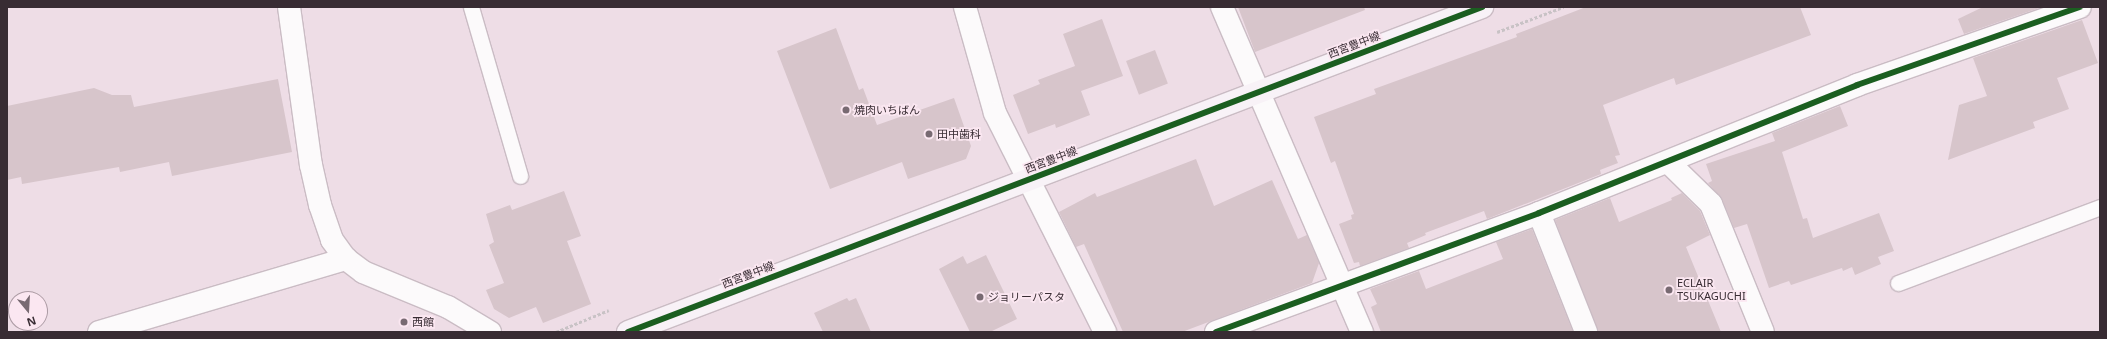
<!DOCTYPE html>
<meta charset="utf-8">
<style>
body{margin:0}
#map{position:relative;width:2107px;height:339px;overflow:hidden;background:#eedde6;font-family:"Noto Sans","Noto Sans JP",sans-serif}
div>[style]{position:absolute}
.building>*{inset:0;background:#d7c5cb;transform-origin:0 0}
.path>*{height:2.5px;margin-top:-1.25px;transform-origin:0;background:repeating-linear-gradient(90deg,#c8c2c5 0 3px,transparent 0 5px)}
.roads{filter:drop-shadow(1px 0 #cabcc4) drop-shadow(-1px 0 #cabcc4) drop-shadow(0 1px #cabcc4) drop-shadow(0 -1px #cabcc4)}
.service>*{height:15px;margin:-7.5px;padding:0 7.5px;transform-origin:7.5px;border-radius:7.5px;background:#fcfafb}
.minor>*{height:22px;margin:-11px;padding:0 11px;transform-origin:11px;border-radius:11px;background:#fcfafb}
.secondary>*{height:22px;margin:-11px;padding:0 11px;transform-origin:11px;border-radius:11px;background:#f8f2f7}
.cycleway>*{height:6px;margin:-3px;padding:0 3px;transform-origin:3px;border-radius:3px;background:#1b5e20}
.dots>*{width:11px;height:11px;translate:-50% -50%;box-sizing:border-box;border:2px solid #fbe7f1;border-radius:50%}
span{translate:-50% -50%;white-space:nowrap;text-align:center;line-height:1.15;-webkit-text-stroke:3.5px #fbe7f1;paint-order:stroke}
.street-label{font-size:11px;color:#382c33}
.poi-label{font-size:11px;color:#382c33}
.left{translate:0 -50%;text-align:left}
.frame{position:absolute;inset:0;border:8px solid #382c33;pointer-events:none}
.north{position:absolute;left:8px;top:291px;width:40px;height:40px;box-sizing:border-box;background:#fbe7f1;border:1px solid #ad9ca5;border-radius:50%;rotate:162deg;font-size:11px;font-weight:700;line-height:16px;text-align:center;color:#382c33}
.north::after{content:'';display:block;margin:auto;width:14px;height:18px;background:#786a72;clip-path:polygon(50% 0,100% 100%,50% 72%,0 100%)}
</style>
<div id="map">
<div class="building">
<div style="clip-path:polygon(1238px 7px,1364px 7px,1365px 10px,1255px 52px)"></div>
<div style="clip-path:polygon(1586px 7px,1800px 7px,1811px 35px,1676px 85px,1674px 78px,1603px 105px,1620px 155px,1615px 156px,1618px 163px,1600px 170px,1601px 174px,1487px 219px,1484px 211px,1425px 233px,1426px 235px,1407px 243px,1409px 248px,1360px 266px,1359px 262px,1354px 263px,1339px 224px,1352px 219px,1351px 215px,1354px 214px,1335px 161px,1331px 163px,1314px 117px,1376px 94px,1374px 89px,1517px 37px,1516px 34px)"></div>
<div style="clip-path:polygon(1983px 7px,2042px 7px,1964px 34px,1958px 19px)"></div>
<div style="clip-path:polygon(1102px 19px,1123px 76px,1081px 91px,1090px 115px,1056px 128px,1055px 124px,1028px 134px,1013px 95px,1040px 84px,1038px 80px,1075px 66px,1063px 34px)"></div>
<div style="clip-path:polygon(2082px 20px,2098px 63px,2057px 78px,2069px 109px,2033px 122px,2035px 128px,1948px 160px,1959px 105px,1987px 96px,1973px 58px)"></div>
<div style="clip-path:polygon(836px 28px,859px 90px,863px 88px,877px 125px,954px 98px,971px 146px,966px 159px,908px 179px,902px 162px,830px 189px,777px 51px)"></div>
<div style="left:1155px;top:50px;width:36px;height:31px;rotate:69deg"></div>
<div style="clip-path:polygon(278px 79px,292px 152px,172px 176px,169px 162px,120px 172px,119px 167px,22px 184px,21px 177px,7px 180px,7px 106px,94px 88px,112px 95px,131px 95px,134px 107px)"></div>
<div style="clip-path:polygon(1840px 106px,1848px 126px,1782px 152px,1803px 219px,1807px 218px,1813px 238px,1879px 213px,1894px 251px,1878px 257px,1881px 264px,1855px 275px,1852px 267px,1843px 271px,1842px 268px,1791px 285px,1789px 281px,1769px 288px,1747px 224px,1734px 228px,1722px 199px,1708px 183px,1712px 181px,1706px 164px,1775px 141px,1772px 133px)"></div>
<div style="clip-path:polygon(1196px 159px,1214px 206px,1272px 180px,1298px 239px,1307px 235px,1319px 263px,1312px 283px,1182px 332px,1123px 332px,1084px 244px,1076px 247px,1059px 212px,1095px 193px,1097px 197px)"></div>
<div style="clip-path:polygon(564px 191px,581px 236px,567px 241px,591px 304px,543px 323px,536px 307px,509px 318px,494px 309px,486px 290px,504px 283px,489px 245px,494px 242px,486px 214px,510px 205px,512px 210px)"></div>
<div style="clip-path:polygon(1682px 193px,1700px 211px,1710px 235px,1686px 247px,1721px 332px,1598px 332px,1555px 220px,1610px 198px,1619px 222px,1672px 200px,1671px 198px)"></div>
<div style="clip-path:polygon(1532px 229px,1573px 332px,1381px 332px,1371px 307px,1377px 304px,1370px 289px,1419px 271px,1426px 289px,1503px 259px,1496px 242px)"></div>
<div style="clip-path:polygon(986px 255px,1017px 319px,990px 332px,970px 332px,939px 269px,963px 256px,967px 264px)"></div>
<div style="clip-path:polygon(847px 298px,849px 301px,856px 298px,871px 332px,823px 332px,814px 313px)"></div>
</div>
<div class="path">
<div style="left:1497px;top:32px;width:71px;rotate:-20.7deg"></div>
<div style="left:556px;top:332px;width:57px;rotate:-22.5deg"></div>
</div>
<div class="roads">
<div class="service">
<div style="left:471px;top:7px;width:176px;rotate:73.8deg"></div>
<div style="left:1898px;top:283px;width:216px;rotate:-20.6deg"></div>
</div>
<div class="minor">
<div style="left:289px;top:7px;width:160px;rotate:82.1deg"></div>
<div style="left:311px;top:165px;width:41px;rotate:77.3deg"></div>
<div style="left:320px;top:205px;width:37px;rotate:71deg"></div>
<div style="left:332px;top:240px;width:24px;rotate:54deg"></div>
<div style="left:346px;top:259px;width:21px;rotate:37deg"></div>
<div style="left:363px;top:272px;width:92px;rotate:22.4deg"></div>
<div style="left:448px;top:307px;width:49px;rotate:30.8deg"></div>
<div style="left:965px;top:7px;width:110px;rotate:74.2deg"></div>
<div style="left:995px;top:113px;width:245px;rotate:63.3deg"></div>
<div style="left:1222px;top:7px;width:354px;rotate:66.7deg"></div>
<div style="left:1668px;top:162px;width:60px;rotate:44.3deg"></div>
<div style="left:1711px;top:204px;width:138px;rotate:67.9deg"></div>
<div style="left:1539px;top:213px;width:128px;rotate:68.4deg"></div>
<div style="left:99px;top:332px;width:258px;rotate:-16.5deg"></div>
<div style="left:1216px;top:332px;width:344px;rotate:-20.2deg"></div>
<div style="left:1539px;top:213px;width:343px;rotate:-21.9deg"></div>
<div style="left:1857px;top:85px;width:236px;rotate:-19.3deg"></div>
</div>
<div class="secondary">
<div style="left:628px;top:332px;width:914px;rotate:-20.83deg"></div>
</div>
</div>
<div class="cycleway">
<div style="left:628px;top:332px;width:914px;rotate:-20.83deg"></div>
<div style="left:1216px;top:332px;width:344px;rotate:-20.2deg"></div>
<div style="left:1539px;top:213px;width:343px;rotate:-21.9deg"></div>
<div style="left:1857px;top:85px;width:236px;rotate:-19.3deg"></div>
</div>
<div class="dots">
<div style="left:846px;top:110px;background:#786a72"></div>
<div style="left:929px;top:134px;background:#786a72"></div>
<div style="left:1669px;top:290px;background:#786a72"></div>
<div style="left:980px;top:297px;background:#786a72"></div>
<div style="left:404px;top:322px;background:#786a72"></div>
</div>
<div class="street-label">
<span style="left:1354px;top:45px;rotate:-21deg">西宮豊中線</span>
<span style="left:1051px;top:160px;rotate:-21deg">西宮豊中線</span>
<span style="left:748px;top:275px;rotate:-21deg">西宮豊中線</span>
</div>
<div class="poi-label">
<span class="left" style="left:854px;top:110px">焼肉いちばん</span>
<span class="left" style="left:937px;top:134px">田中歯科</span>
<span class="left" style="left:1677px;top:290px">ECLAIR<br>TSUKAGUCHI</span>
<span class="left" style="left:988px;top:297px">ジョリーパスタ</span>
<span class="left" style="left:412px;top:322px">西館</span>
</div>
<div class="frame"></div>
<div class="north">N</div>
</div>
